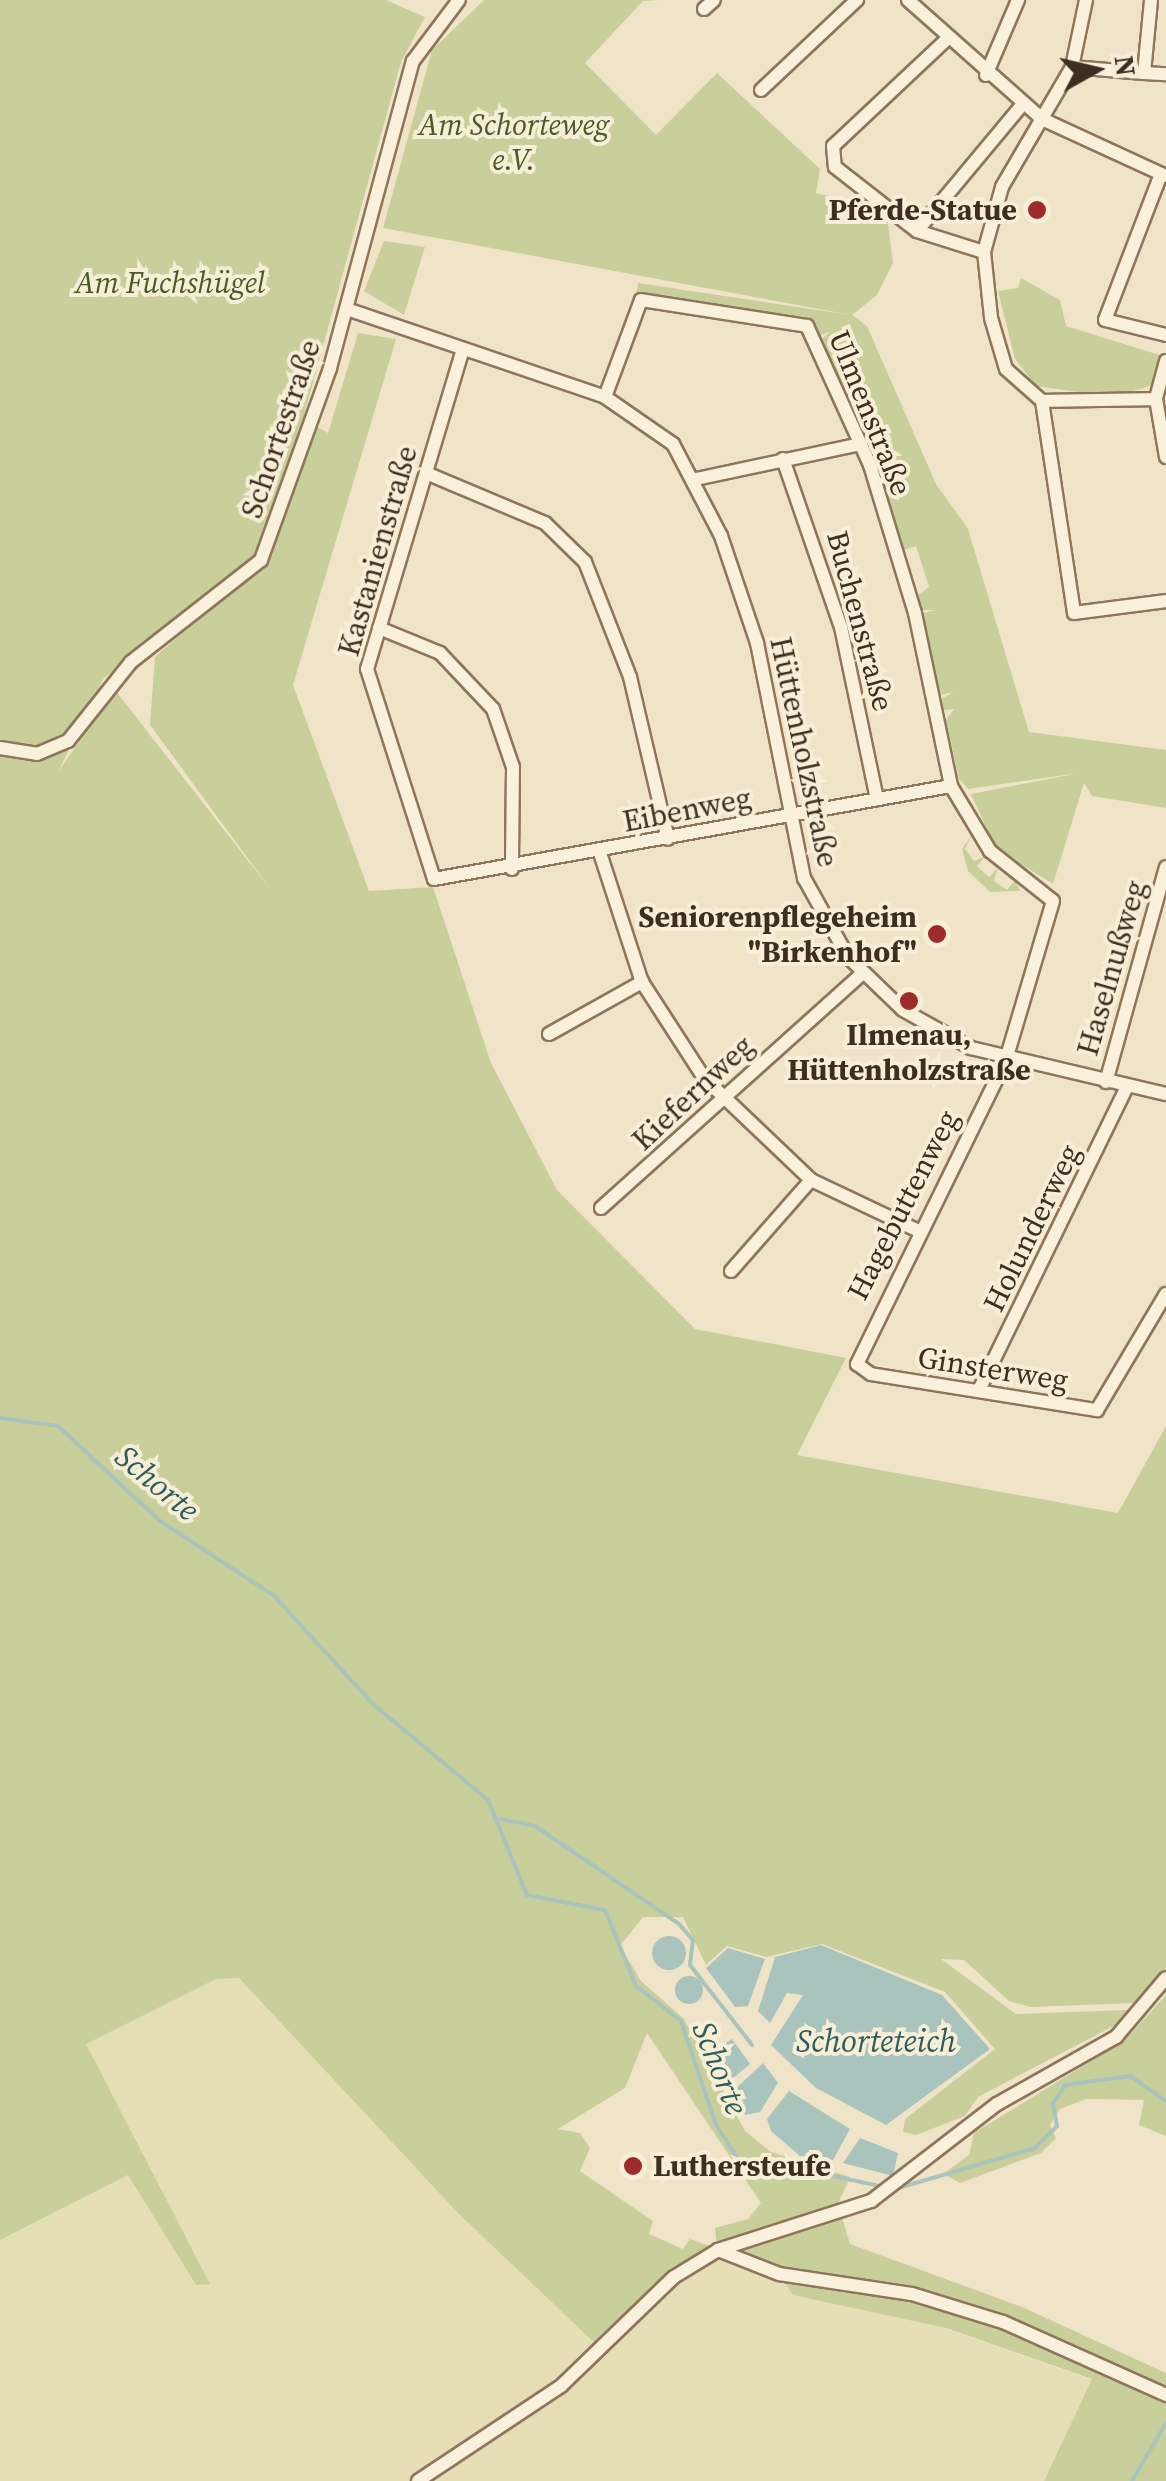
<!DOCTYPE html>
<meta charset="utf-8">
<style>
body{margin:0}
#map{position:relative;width:1166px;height:2481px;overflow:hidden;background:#f0e4c8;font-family:"Source Serif 4",serif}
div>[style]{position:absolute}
.farmland>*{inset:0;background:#e6deb5}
.green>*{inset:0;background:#c9cf9b}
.water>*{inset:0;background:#a9c4bc}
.round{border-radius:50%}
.stream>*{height:4px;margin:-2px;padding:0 2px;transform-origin:2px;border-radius:2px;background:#a9c4bc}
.roads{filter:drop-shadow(2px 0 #8d765c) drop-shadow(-2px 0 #8d765c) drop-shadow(0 2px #8d765c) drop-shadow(0 -2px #8d765c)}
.street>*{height:12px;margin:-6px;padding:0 6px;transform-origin:6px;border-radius:6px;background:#faf1dc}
.dots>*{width:28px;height:28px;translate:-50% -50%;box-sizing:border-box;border:5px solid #f7eed8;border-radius:50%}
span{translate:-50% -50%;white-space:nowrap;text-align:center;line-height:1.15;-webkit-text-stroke:8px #f7eed8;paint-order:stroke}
.park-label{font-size:30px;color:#4d5a26;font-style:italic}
.poi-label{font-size:30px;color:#3d2e20;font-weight:700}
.right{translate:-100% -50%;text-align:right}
.left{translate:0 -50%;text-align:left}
.street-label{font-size:30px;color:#3d2e20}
.water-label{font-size:32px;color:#2f5d5a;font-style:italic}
.north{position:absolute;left:1046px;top:20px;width:100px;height:100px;-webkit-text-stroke:8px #f7eed8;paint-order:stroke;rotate:82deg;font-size:28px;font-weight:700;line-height:40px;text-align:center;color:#3d2e20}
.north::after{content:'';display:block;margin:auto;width:35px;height:45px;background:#3d2e20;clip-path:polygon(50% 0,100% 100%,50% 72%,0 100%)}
</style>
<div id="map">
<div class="farmland">
<div style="clip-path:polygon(239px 1978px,309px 2049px,648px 2299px,718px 2250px,1092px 2380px,1044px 2481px,0 2481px,0 2240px,128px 2175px,196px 2285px,85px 2044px,216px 1979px)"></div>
</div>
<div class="green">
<div style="clip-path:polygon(evenodd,0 0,386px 0,425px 17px,401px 62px,303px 419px,328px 433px,358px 333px,396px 339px,293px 685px,369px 891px,433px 887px,491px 1063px,557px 1190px,695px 1329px,846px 1358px,797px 1455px,1118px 1513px,1166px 1426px,1166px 1968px,1137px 2003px,1030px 2007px,1009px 2001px,964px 1960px,941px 1959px,1016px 2014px,1127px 2010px,1129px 2018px,978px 2097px,965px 2116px,916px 2135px,903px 2132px,905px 2119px,995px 2049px,945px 1992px,822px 1944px,766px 1957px,727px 1946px,706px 1965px,683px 1917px,643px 1917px,620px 1946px,641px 1981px,684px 2019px,745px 2131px,771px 2152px,850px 2177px,838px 2204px,850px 2244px,1022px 2307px,1166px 2373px,1166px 2481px,1044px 2481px,1092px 2379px,946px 2328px,793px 2295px,779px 2274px,718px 2250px,674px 2277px,602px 2350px,458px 2213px,239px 1978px,216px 1979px,86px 2044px,210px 2284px,196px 2285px,128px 2175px,0 2240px,0 0,203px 605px,205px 613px,155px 657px,150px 725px,271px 890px,115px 690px,58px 772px,104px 678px,203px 605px,0 0,647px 2033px,761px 2203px,748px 2219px,715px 2228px,717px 2249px,690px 2239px,683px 2249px,649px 2234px,653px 2221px,580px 2171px,590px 2148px,580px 2133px,558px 2129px,625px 2088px,647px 2033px)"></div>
<div style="clip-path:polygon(484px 0,660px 0,643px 1px,585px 63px,656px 135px,717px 73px,820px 169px,816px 193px,886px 209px,893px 263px,877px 295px,852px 315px,867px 326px,936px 484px,968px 529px,1029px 732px,1166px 750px,1166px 808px,1092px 796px,1084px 783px,1053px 884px,996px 849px,971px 794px,1079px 773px,968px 789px,959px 779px,946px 720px,954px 709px,943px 710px,941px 699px,954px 692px,940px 695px,921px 614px,934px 610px,920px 610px,917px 596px,929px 587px,916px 546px,903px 550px,820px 341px,831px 331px,819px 336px,804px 319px,636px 297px,638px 283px,851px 315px,383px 228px,432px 50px)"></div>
<div style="clip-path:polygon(384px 241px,425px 247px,404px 315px,364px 291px)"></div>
<div style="clip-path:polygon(1021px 278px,1060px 300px,1066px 326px,1166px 357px,1166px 381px,1113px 397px,1036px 386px,1015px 359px,998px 291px,1018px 288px)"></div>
<div style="clip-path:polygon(972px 835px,965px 849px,974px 861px,986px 856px,977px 866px,989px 877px,998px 868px,994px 881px,1007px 890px,1015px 880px,1020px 891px,990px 892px,968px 871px,962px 849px)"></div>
<div style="clip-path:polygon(1166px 1995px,1166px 2136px,1139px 2125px,1144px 2100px,1086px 2099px,1060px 2109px,1050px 2125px,1056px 2138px,1041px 2153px,960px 2183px,943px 2174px,969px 2155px,974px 2133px,1125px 2040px)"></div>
</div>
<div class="water">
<div class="round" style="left:652px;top:1936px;width:34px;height:34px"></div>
<div style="clip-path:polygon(821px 1945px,942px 1995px,990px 2049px,886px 2125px,816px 2088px,771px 2045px,803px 1995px,787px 1993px,770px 2023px,758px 2011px,775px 1957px)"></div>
<div style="clip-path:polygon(728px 1948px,765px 1959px,748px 2006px,735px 2007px,706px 1968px)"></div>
<div class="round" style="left:675px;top:1976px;width:28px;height:28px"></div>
<div style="clip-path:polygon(732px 2039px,750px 2064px,726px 2084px,717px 2049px)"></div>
<div style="clip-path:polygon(763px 2063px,778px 2083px,760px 2112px,745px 2115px,731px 2093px)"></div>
<div style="clip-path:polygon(789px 2091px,850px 2129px,833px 2160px,800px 2156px,771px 2131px,767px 2119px)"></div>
<div style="clip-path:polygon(860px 2138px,898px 2153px,893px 2176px,843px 2163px)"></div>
</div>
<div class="stream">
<div style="left:0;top:1418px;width:59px;rotate:7.9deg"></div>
<div style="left:58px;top:1426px;width:139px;rotate:43deg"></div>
<div style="left:160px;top:1521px;width:136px;rotate:33.3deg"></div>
<div style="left:274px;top:1596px;width:148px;rotate:47.5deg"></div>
<div style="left:374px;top:1705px;width:148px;rotate:39.8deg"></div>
<div style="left:488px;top:1800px;width:103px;rotate:67.7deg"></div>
<div style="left:527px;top:1895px;width:79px;rotate:10.9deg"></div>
<div style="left:605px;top:1910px;width:82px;rotate:67.8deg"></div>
<div style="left:636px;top:1986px;width:57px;rotate:37.9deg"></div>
<div style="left:681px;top:2021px;width:110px;rotate:71.4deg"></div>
<div style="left:716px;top:2125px;width:54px;rotate:57.2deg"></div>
<div style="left:745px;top:2170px;width:55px;rotate:-1deg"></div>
<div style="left:800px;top:2169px;width:87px;rotate:12deg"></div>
<div style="left:500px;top:1819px;width:36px;rotate:11deg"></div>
<div style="left:535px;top:1826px;width:174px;rotate:34.2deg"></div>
<div style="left:679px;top:1924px;width:21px;rotate:49deg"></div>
<div style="left:693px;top:1940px;width:25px;rotate:97deg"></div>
<div style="left:690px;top:1965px;width:101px;rotate:52.2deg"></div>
<div style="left:895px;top:2189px;width:146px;rotate:-16.3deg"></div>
<div style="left:1035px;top:2148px;width:31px;rotate:-45deg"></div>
<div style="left:1057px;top:2126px;width:23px;rotate:-100deg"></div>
<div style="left:1053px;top:2103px;width:22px;rotate:-56deg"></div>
<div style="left:1065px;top:2085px;width:66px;rotate:-7.9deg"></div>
<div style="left:1130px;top:2076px;width:44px;rotate:34.8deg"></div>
<div style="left:1132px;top:2481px;width:67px;rotate:-59.6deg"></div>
</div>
<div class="roads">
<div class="street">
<div style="left:908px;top:0;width:179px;rotate:41.6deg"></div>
<div style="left:1042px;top:119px;width:136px;rotate:24.7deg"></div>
<div style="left:1086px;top:0;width:68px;rotate:101.8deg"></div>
<div style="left:1072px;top:67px;width:139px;rotate:120.3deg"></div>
<div style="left:1002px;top:187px;width:67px;rotate:105.5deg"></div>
<div style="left:984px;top:252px;width:66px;rotate:83.9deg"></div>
<div style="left:991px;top:318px;width:53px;rotate:73.6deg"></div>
<div style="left:1006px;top:369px;width:48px;rotate:41.6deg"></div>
<div style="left:1042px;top:401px;width:114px;rotate:-1deg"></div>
<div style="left:704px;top:9px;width:13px;rotate:-42deg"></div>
<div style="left:946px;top:40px;width:155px;rotate:136.8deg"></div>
<div style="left:833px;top:146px;width:21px;rotate:85deg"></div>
<div style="left:835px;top:167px;width:104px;rotate:38deg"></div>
<div style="left:917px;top:231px;width:70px;rotate:17.4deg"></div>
<div style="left:1072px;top:67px;width:72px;rotate:4.8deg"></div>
<div style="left:1144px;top:73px;width:73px;rotate:-84.5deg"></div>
<div style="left:1144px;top:73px;width:22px;rotate:3deg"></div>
<div style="left:986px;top:75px;width:82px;rotate:-66.9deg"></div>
<div style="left:761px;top:90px;width:132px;rotate:-43.2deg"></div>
<div style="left:1161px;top:174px;width:156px;rotate:111deg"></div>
<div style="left:1105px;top:320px;width:63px;rotate:13.8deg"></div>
<div style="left:917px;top:231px;width:165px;rotate:-50.2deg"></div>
<div style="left:347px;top:309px;width:273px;rotate:18.8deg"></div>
<div style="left:605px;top:397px;width:83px;rotate:34.7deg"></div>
<div style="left:673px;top:444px;width:104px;rotate:62.4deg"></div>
<div style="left:721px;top:536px;width:113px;rotate:71.4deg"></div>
<div style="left:757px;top:643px;width:240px;rotate:78.7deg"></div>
<div style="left:804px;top:878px;width:90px;rotate:60.9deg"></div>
<div style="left:848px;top:957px;width:76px;rotate:43.9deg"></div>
<div style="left:903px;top:1010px;width:78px;rotate:29.2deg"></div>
<div style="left:971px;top:1048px;width:200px;rotate:13.3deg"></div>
<div style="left:463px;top:349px;width:334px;rotate:106.7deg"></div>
<div style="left:367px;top:669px;width:220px;rotate:72.3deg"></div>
<div style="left:434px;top:879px;width:525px;rotate:-10.2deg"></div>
<div style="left:1166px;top:361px;width:39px;rotate:105deg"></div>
<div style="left:1156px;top:399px;width:59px;rotate:80.2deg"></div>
<div style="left:605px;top:397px;width:103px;rotate:-69.6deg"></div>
<div style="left:641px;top:300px;width:168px;rotate:8.9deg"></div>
<div style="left:807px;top:326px;width:153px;rotate:65.6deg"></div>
<div style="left:870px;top:465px;width:155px;rotate:73.1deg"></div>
<div style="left:915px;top:613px;width:177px;rotate:78.2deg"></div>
<div style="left:951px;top:786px;width:76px;rotate:59deg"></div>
<div style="left:990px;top:851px;width:80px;rotate:38.4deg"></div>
<div style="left:1053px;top:901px;width:166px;rotate:106.5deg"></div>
<div style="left:1006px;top:1060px;width:339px;rotate:116.1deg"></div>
<div style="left:857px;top:1364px;width:17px;rotate:36deg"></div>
<div style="left:871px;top:1374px;width:229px;rotate:9.1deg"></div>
<div style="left:1097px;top:1410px;width:135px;rotate:-59.3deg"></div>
<div style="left:1042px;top:401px;width:214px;rotate:81.4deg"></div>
<div style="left:1074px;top:613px;width:93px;rotate:-7.4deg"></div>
<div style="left:783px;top:459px;width:178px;rotate:71deg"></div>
<div style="left:841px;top:627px;width:176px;rotate:78.2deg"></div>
<div style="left:426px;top:473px;width:129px;rotate:22.8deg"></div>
<div style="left:545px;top:523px;width:56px;rotate:44.3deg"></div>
<div style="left:585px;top:562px;width:123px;rotate:68.6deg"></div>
<div style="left:630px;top:677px;width:166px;rotate:76.8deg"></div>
<div style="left:696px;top:479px;width:169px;rotate:-12deg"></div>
<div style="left:379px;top:628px;width:66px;rotate:22.3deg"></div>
<div style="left:440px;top:653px;width:77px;rotate:46.6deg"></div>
<div style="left:493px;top:709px;width:61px;rotate:71deg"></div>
<div style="left:513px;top:767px;width:102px;rotate:90.6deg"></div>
<div style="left:0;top:748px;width:37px;rotate:9deg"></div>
<div style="left:37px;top:754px;width:34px;rotate:-23deg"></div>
<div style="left:68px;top:741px;width:101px;rotate:-51.4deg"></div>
<div style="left:131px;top:662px;width:165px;rotate:-38.1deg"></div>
<div style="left:261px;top:560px;width:204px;rotate:-70.2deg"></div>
<div style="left:330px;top:368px;width:318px;rotate:-74.9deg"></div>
<div style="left:413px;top:61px;width:76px;rotate:-53deg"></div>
<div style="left:600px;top:853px;width:136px;rotate:72deg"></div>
<div style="left:642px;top:982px;width:114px;rotate:57.1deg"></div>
<div style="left:704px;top:1078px;width:148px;rotate:43.6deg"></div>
<div style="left:811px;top:1180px;width:117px;rotate:25.3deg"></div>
<div style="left:549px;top:1034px;width:107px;rotate:-29.2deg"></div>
<div style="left:1106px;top:1082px;width:223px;rotate:-74.4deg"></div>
<div style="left:601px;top:1208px;width:351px;rotate:-41.9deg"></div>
<div style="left:731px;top:1271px;width:121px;rotate:-48.7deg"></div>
<div style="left:979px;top:1390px;width:338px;rotate:-64deg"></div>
<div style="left:718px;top:2250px;width:66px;rotate:21.5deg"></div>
<div style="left:779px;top:2274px;width:134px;rotate:8.6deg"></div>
<div style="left:912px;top:2294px;width:95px;rotate:17.1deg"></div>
<div style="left:1003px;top:2322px;width:179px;rotate:24.1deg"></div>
<div style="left:418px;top:2481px;width:172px;rotate:-33.6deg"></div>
<div style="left:561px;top:2386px;width:157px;rotate:-44deg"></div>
<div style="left:674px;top:2277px;width:52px;rotate:-31.5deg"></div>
<div style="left:718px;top:2250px;width:161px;rotate:-17.8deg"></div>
<div style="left:871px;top:2201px;width:159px;rotate:-37.6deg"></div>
<div style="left:997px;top:2104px;width:137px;rotate:-29.4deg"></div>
<div style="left:1116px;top:2037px;width:77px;rotate:-49.7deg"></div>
</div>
</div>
<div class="dots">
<div style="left:1037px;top:210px;background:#9e2a2b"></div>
<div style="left:937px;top:934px;background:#9e2a2b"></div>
<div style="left:909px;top:1001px;background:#9e2a2b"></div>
<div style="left:633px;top:2166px;background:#9e2a2b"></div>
</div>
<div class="park-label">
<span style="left:514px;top:142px">Am Schorteweg<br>e.V.</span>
<span style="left:170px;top:283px">Am Fuchshügel</span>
</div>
<div class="poi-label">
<span class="right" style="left:1017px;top:210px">Pferde-Statue</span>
<span class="right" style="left:917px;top:934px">Seniorenpflegeheim<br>"Birkenhof"</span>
<span style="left:909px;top:1052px">Ilmenau,<br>Hüttenholzstraße</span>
<span class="left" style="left:653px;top:2166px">Luthersteufe</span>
</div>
<div class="street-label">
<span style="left:870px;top:413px;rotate:68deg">Ulmenstraße</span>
<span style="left:281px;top:429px;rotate:-71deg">Schortestraße</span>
<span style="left:378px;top:551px;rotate:-74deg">Kastanienstraße</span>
<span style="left:860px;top:621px;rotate:75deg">Buchenstraße</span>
<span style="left:804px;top:752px;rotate:78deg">Hüttenholzstraße</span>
<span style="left:687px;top:810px;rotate:-11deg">Eibenweg</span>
<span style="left:1112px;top:968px;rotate:-74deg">Haselnußweg</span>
<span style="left:693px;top:1093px;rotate:-43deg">Kiefernweg</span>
<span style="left:903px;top:1205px;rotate:-63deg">Hagebuttenweg</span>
<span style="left:1032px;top:1228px;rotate:-64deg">Holunderweg</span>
<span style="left:993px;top:1369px;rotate:9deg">Ginsterweg</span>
</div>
<div class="water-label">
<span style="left:157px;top:1483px;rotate:40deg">Schorte</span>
<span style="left:876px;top:2041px">Schorteteich</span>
<span style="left:720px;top:2068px;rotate:68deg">Schorte</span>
</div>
<div class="north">N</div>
</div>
